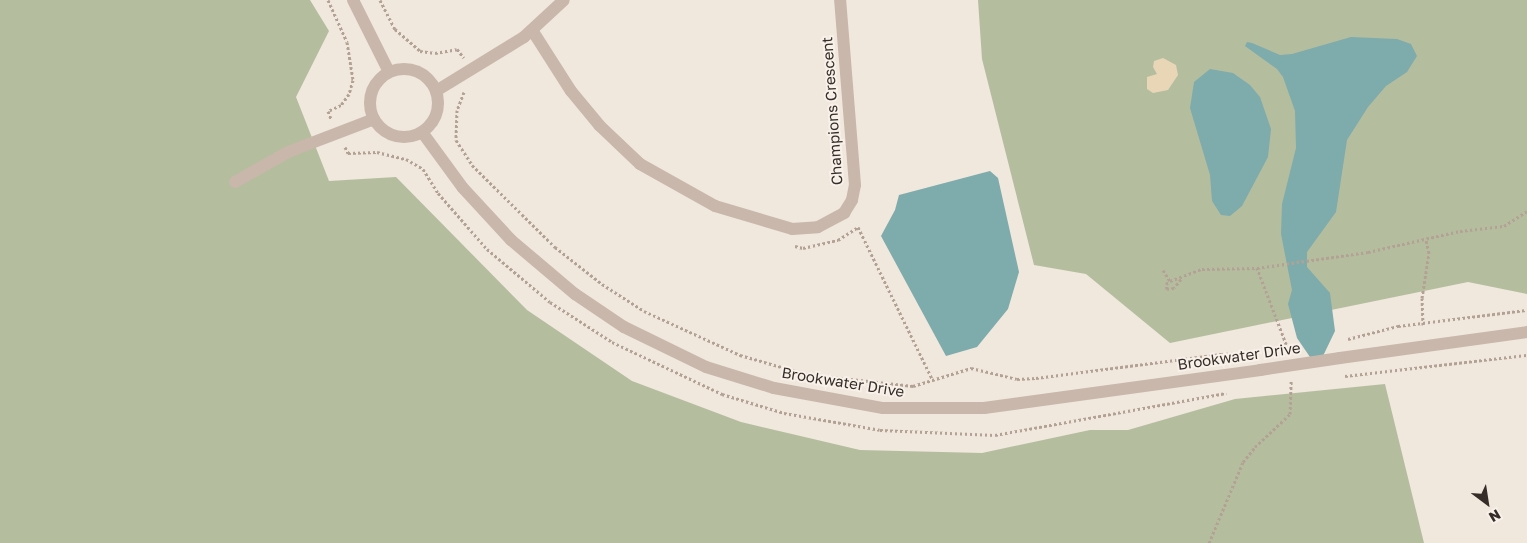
<!DOCTYPE html>
<style>
body{margin:0}
#map{position:relative;width:1527px;height:543px;overflow:hidden;background:#f0e7dd;font-family:"Golos Text",sans-serif}
div>[style]{position:absolute}
.green>*{inset:0;background:#b4be9e}
.sand>*{inset:0;background:#e9d6b7}
.water>*{inset:0;background:#7eabab}
.path>*{height:3px;margin-top:-1.5px;transform-origin:0;background:repeating-linear-gradient(90deg,#b3a194 0 2.5px,transparent 0 5px)}
.street>*{height:12px;margin:-6px;padding:0 6px;transform-origin:6px;border-radius:6px;background:#c8b7aa}
.street>.ring{margin:-6px;padding:0;box-sizing:content-box;background:none;border:12px solid #c8b7aa;border-radius:50%}
.street-bridge>*{height:12px;margin:-6px;padding:0 6px;transform-origin:6px;border-radius:6px;background:#c8b7aa}
span{translate:-50% -50%;white-space:nowrap;text-align:center;line-height:1.15;-webkit-text-stroke:4px #f8f1e9;paint-order:stroke}
.street-label{font-size:15px;color:#362d29}
.north{position:absolute;left:1462px;top:478px;width:50px;height:50px;-webkit-text-stroke:4px #f8f1e9;paint-order:stroke;rotate:149deg;font-size:14px;font-weight:700;line-height:20px;text-align:center;color:#362d29}
.north::after{content:'';display:block;margin:auto;width:18px;height:22px;background:#362d29;clip-path:polygon(50% 0,100% 100%,50% 72%,0 100%)}
</style>
<div id="map">
<div class="green">
<div style="clip-path:polygon(0 0,310px 0,329px 31px,296px 97px,329px 181px,396px 177px,527px 310px,632px 381px,741px 422px,860px 450px,982px 453px,1090px 430px,1128px 430px,1235px 399px,1385px 384px,1424px 543px,0 543px)"></div>
<div style="clip-path:polygon(978px 0,1527px 0,1527px 294px,1468px 282px,1170px 343px,1086px 274px,1034px 265px,982px 59px)"></div>
</div>
<div class="sand">
<div style="clip-path:polygon(1163px 58px,1176px 65px,1178px 75px,1168px 90px,1153px 93px,1147px 89px,1147px 77px,1157px 74px,1153px 67px,1154px 61px)"></div>
</div>
<div class="water">
<div style="clip-path:polygon(1351px 37px,1397px 39px,1411px 44px,1417px 56px,1407px 72px,1386px 86px,1368px 107px,1347px 140px,1336px 212px,1307px 252px,1307px 267px,1330px 293px,1335px 331px,1323px 356px,1310px 357px,1297px 338px,1288px 304px,1292px 290px,1281px 234px,1282px 204px,1296px 148px,1295px 111px,1283px 77px,1277px 69px,1245px 46px,1247px 42px,1252px 43px,1280px 55px,1292px 54px)"></div>
<div style="clip-path:polygon(1210px 69px,1233px 73px,1250px 85px,1260px 97px,1271px 129px,1268px 157px,1242px 206px,1230px 216px,1221px 215px,1212px 201px,1210px 175px,1190px 108px,1194px 82px)"></div>
<div style="clip-path:polygon(990px 171px,998px 178px,1019px 272px,1008px 309px,977px 347px,946px 356px,881px 236px,895px 210px,899px 195px)"></div>
</div>
<div class="path">
<div style="left:328px;top:0;width:46px;rotate:65.7deg"></div>
<div style="left:347px;top:42px;width:38px;rotate:81deg"></div>
<div style="left:353px;top:80px;width:15px;rotate:106deg"></div>
<div style="left:349px;top:94px;width:14px;rotate:126deg"></div>
<div style="left:341px;top:105px;width:14px;rotate:155deg"></div>
<div style="left:328px;top:111px;width:9px;rotate:69deg"></div>
<div style="left:380px;top:0;width:33px;rotate:63deg"></div>
<div style="left:395px;top:29px;width:33px;rotate:41deg"></div>
<div style="left:420px;top:51px;width:15px;rotate:8deg"></div>
<div style="left:435px;top:53px;width:22px;rotate:-10deg"></div>
<div style="left:457px;top:49px;width:11px;rotate:52deg"></div>
<div style="left:464px;top:92px;width:19px;rotate:111deg"></div>
<div style="left:457px;top:110px;width:30px;rotate:92deg"></div>
<div style="left:456px;top:140px;width:30px;rotate:57deg"></div>
<div style="left:472px;top:165px;width:117px;rotate:44.7deg"></div>
<div style="left:555px;top:247px;width:60px;rotate:38.2deg"></div>
<div style="left:602px;top:284px;width:50px;rotate:32.7deg"></div>
<div style="left:644px;top:311px;width:106px;rotate:24.6deg"></div>
<div style="left:740px;top:355px;width:69px;rotate:16.1deg"></div>
<div style="left:806px;top:374px;width:108px;rotate:6.4deg"></div>
<div style="left:913px;top:386px;width:61px;rotate:-17.2deg"></div>
<div style="left:971px;top:368px;width:47px;rotate:13.4deg"></div>
<div style="left:1017px;top:379px;width:19px;rotate:-3deg"></div>
<div style="left:1036px;top:378px;width:187px;rotate:-7.4deg"></div>
<div style="left:1221px;top:354px;width:33px;rotate:-2deg"></div>
<div style="left:345px;top:147px;width:7px;rotate:63deg"></div>
<div style="left:348px;top:153px;width:29px;rotate:-2deg"></div>
<div style="left:377px;top:152px;width:30px;rotate:14deg"></div>
<div style="left:406px;top:159px;width:20px;rotate:30deg"></div>
<div style="left:423px;top:169px;width:28px;rotate:58deg"></div>
<div style="left:438px;top:193px;width:74px;rotate:48.8deg"></div>
<div style="left:487px;top:249px;width:82px;rotate:40.1deg"></div>
<div style="left:550px;top:302px;width:74px;rotate:32.8deg"></div>
<div style="left:612px;top:342px;width:122px;rotate:25.3deg"></div>
<div style="left:722px;top:394px;width:65px;rotate:17deg"></div>
<div style="left:784px;top:413px;width:97px;rotate:10deg"></div>
<div style="left:880px;top:430px;width:115px;rotate:2.5deg"></div>
<div style="left:995px;top:435px;width:235px;rotate:-10.3deg"></div>
<div style="left:795px;top:246px;width:8px;rotate:14deg"></div>
<div style="left:803px;top:248px;width:36px;rotate:-13deg"></div>
<div style="left:838px;top:240px;width:24px;rotate:-33deg"></div>
<div style="left:858px;top:227px;width:169px;rotate:64deg"></div>
<div style="left:1163px;top:270px;width:13px;rotate:58deg"></div>
<div style="left:1181px;top:279px;width:11px;rotate:128deg"></div>
<div style="left:1174px;top:288px;width:7px;rotate:172deg"></div>
<div style="left:1167px;top:289px;width:5px;rotate:-101deg"></div>
<div style="left:1166px;top:284px;width:5px;rotate:-37deg"></div>
<div style="left:1170px;top:281px;width:34px;rotate:-21deg"></div>
<div style="left:1202px;top:269px;width:55px;rotate:-1deg"></div>
<div style="left:1423px;top:325px;width:27px;rotate:-92deg"></div>
<div style="left:1422px;top:298px;width:46px;rotate:-81.2deg"></div>
<div style="left:1429px;top:253px;width:13px;rotate:-103deg"></div>
<div style="left:1348px;top:339px;width:52px;rotate:-14.6deg"></div>
<div style="left:1398px;top:326px;width:130px;rotate:-7.1deg"></div>
<div style="left:1288px;top:349px;width:87px;rotate:-110.9deg"></div>
<div style="left:1257px;top:268px;width:112px;rotate:-8.2deg"></div>
<div style="left:1368px;top:252px;width:94px;rotate:-12.9deg"></div>
<div style="left:1460px;top:231px;width:44px;rotate:-6.5deg"></div>
<div style="left:1504px;top:226px;width:27px;rotate:-33deg"></div>
<div style="left:1345px;top:376px;width:183px;rotate:-6.6deg"></div>
<div style="left:1209px;top:543px;width:88px;rotate:-67.2deg"></div>
<div style="left:1243px;top:462px;width:19px;rotate:-51deg"></div>
<div style="left:1255px;top:447px;width:48px;rotate:-43.3deg"></div>
<div style="left:1290px;top:414px;width:33px;rotate:-88deg"></div>
</div>
<div class="street">
<div style="left:353px;top:0;width:80px;rotate:63.4deg"></div>
<div style="left:532px;top:30px;width:72px;rotate:57.4deg"></div>
<div style="left:571px;top:91px;width:45px;rotate:50.4deg"></div>
<div style="left:600px;top:126px;width:55px;rotate:43.5deg"></div>
<div style="left:640px;top:164px;width:86px;rotate:29.2deg"></div>
<div style="left:715px;top:206px;width:80px;rotate:16.6deg"></div>
<div style="left:792px;top:229px;width:26px;rotate:-4deg"></div>
<div style="left:818px;top:227px;width:30px;rotate:-28deg"></div>
<div style="left:844px;top:213px;width:15px;rotate:-58deg"></div>
<div style="left:852px;top:200px;width:15px;rotate:-79deg"></div>
<div style="left:855px;top:185px;width:186px;rotate:-94.6deg"></div>
<div class="ring" style="left:370px;top:69px;width:56px;height:56px"></div>
<div style="left:436px;top:91px;width:103px;rotate:-31.5deg"></div>
<div style="left:524px;top:37px;width:54px;rotate:-42.8deg"></div>
<div style="left:422px;top:132px;width:69px;rotate:53.8deg"></div>
<div style="left:463px;top:188px;width:71px;rotate:47.3deg"></div>
<div style="left:511px;top:240px;width:84px;rotate:40.2deg"></div>
<div style="left:575px;top:294px;width:59px;rotate:34deg"></div>
<div style="left:624px;top:327px;width:91px;rotate:26deg"></div>
<div style="left:706px;top:367px;width:71px;rotate:17.2deg"></div>
<div style="left:774px;top:388px;width:111px;rotate:10.4deg"></div>
<div style="left:883px;top:408px;width:101px"></div>
<div style="left:984px;top:408px;width:279px;rotate:-7.8deg"></div>
<div style="left:235px;top:182px;width:61px;rotate:-29.5deg"></div>
<div style="left:288px;top:152px;width:92px;rotate:-21deg"></div>
<div style="left:1340px;top:358px;width:189px;rotate:-7.9deg"></div>
</div>
<div class="street-bridge">
<div style="left:1260px;top:370px;width:81px;rotate:-8.5deg"></div>
</div>
<div class="street-label">
<span style="left:832px;top:111px;rotate:-94deg">Champions Crescent</span>
<span style="left:1239px;top:356px;rotate:-8deg">Brookwater Drive</span>
<span style="left:843px;top:382px;rotate:9deg">Brookwater Drive</span>
</div>
<div class="north">N</div>
</div>
